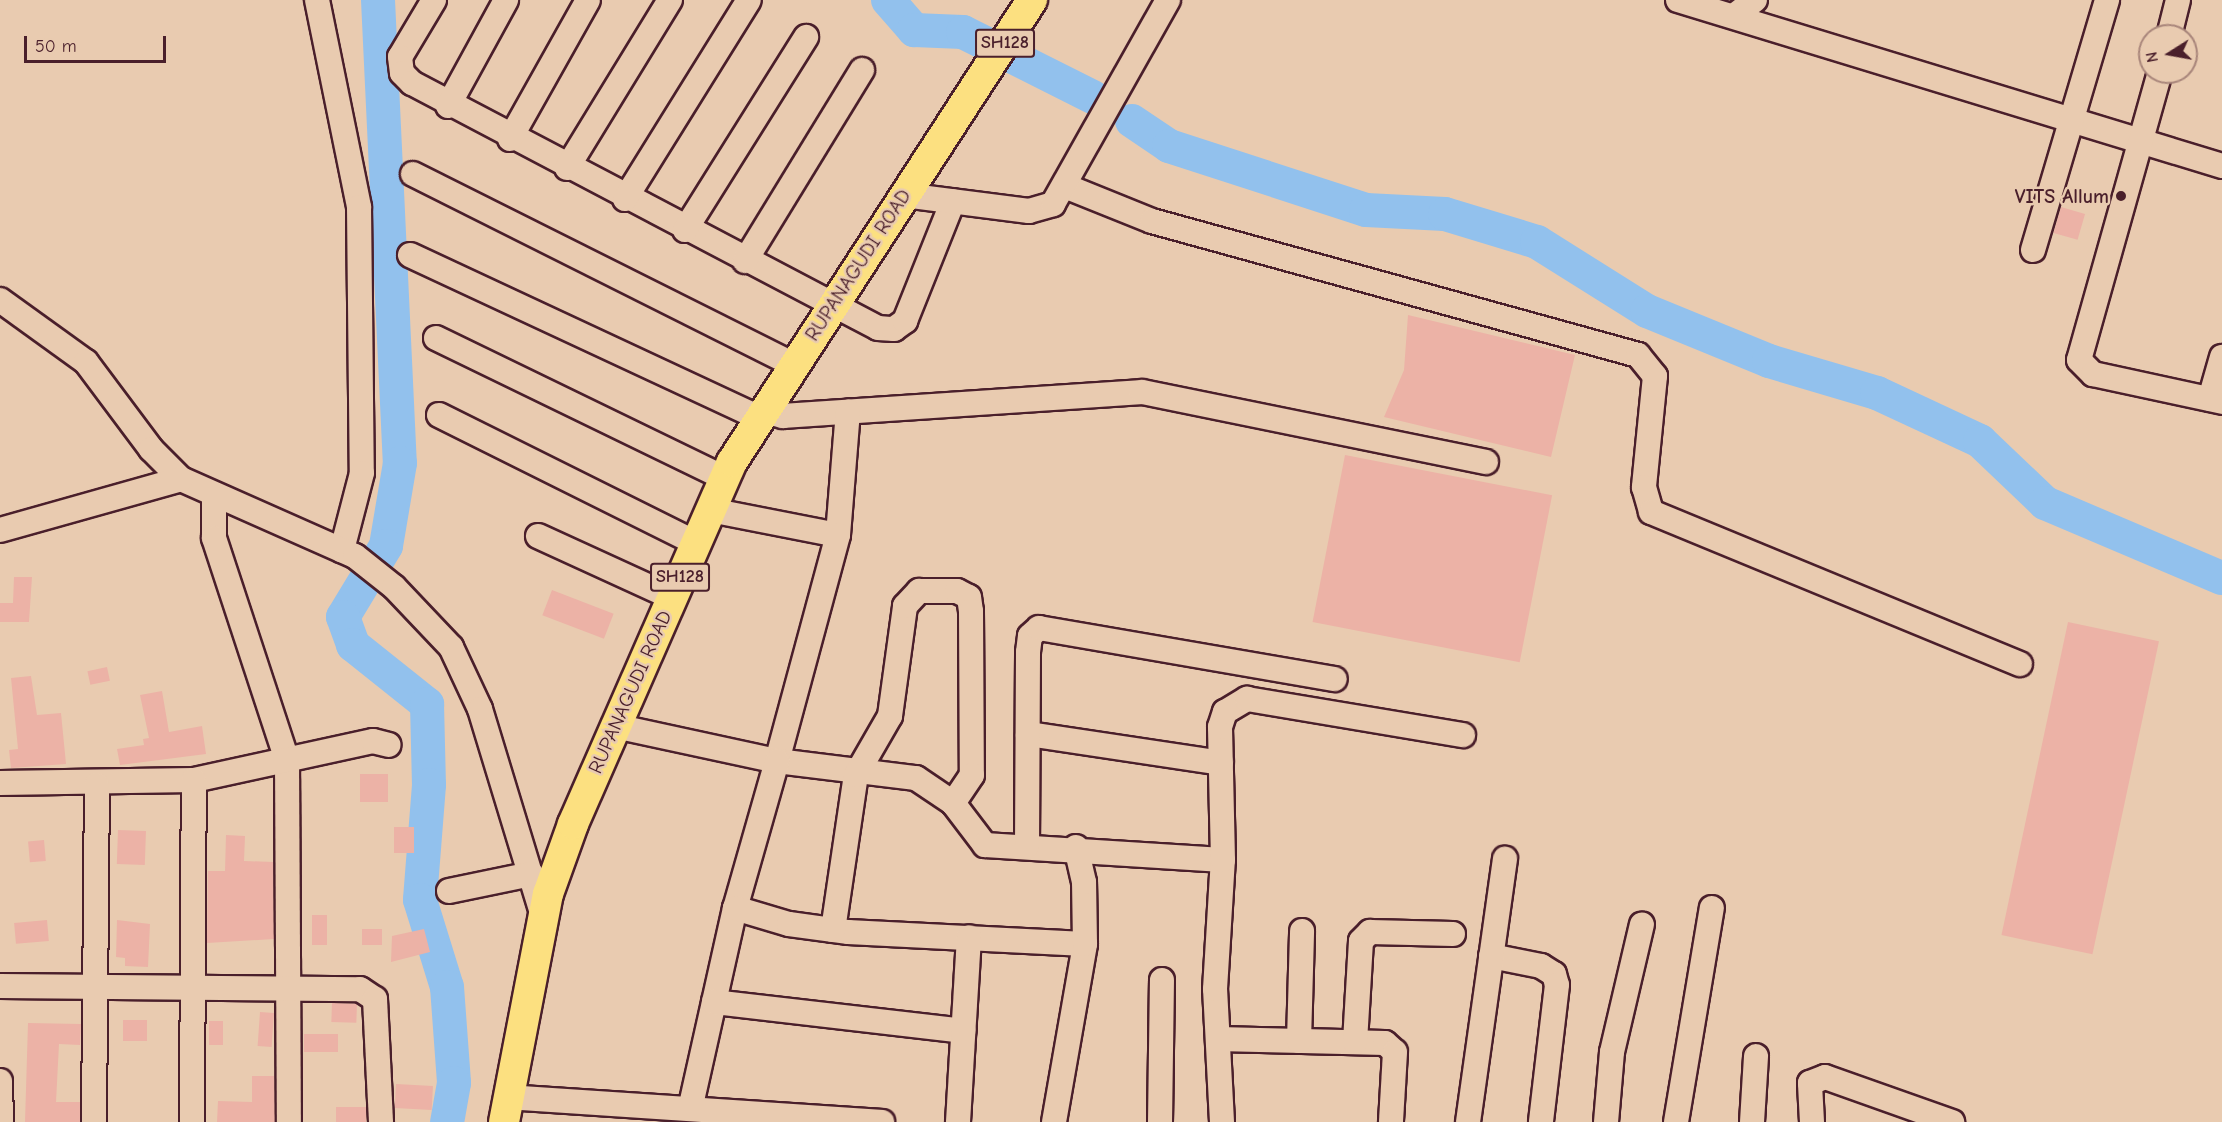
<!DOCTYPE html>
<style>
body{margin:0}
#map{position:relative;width:2222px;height:1122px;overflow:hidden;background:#e9cbb0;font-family:"Comic Neue",sans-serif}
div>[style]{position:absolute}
.river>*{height:34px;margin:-17px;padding:0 17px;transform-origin:17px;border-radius:17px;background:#92c1ed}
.building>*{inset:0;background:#ecb2a6;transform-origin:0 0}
.roads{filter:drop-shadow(2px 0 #4a1f2b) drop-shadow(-2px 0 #4a1f2b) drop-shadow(0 2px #4a1f2b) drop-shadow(0 -2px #4a1f2b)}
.minor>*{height:24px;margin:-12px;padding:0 12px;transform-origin:12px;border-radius:12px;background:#e9cbb0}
.major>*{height:30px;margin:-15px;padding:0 15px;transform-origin:15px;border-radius:15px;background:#fce080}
.dots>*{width:16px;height:16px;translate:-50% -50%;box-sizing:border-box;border:3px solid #e9cbb0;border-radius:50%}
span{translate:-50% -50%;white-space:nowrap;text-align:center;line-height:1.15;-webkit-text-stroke:5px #e9cbb0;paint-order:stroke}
.shield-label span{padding:2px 4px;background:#e9cbb0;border:2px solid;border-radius:4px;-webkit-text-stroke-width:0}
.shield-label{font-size:18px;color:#4a1f2b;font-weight:700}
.poi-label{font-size:20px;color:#4a1f2b;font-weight:700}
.right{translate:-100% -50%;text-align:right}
.street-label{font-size:20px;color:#4a1f2b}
.north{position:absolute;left:2138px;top:24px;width:60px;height:60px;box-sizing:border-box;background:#e9cbb0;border:2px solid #a9867b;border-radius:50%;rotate:259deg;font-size:16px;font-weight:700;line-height:24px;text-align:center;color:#4a1f2b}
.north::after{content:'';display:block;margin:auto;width:21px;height:27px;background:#4a1f2b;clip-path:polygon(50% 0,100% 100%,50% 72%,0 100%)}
.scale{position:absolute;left:24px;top:36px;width:142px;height:27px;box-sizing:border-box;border:3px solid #4a1f2b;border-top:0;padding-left:8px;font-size:18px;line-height:21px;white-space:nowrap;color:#4a1f2b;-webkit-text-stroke:4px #e9cbb0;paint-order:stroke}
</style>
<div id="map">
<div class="river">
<div style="left:378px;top:0;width:464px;rotate:87.3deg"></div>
<div style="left:400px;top:463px;width:84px;rotate:99.6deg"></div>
<div style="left:386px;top:546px;width:83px;rotate:121.2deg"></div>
<div style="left:343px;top:617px;width:30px;rotate:70deg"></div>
<div style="left:353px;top:645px;width:95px;rotate:38.6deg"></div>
<div style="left:427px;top:704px;width:81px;rotate:88.6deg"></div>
<div style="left:429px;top:785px;width:115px;rotate:94.5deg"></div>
<div style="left:420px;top:900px;width:91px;rotate:72.8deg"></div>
<div style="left:447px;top:987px;width:96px;rotate:85.8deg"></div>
<div style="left:454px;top:1083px;width:40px;rotate:100deg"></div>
<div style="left:888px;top:0;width:40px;rotate:49deg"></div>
<div style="left:914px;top:30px;width:49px;rotate:2.3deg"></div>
<div style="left:963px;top:32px;width:145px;rotate:26.6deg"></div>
<div style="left:1132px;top:121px;width:45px;rotate:34deg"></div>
<div style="left:1169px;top:146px;width:207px;rotate:18deg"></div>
<div style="left:1366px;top:210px;width:79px;rotate:2.9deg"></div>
<div style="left:1445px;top:214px;width:96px;rotate:16.9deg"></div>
<div style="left:1537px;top:242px;width:130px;rotate:32.1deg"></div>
<div style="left:1647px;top:311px;width:132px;rotate:22.3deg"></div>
<div style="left:1769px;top:361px;width:113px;rotate:16.5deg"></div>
<div style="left:1877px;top:393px;width:114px;rotate:25deg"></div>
<div style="left:1980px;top:441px;width:90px;rotate:43.6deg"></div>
<div style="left:2045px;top:503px;width:192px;rotate:23deg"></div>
</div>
<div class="building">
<div style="left:2061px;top:207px;width:25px;height:27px;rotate:16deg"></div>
<div style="clip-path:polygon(1408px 315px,1575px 355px,1551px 457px,1384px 417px,1404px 370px)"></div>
<div style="left:1345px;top:455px;width:211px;height:170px;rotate:11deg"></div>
<div style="clip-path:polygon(14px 577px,32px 577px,29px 622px,0 622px,0 603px,13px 603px)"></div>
<div style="left:552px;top:590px;width:66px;height:27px;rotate:21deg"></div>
<div style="left:2068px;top:622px;width:93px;height:320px;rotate:12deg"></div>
<div style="left:107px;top:667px;width:14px;height:20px;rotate:78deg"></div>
<div style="clip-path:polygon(31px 676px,37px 715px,61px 713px,66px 764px,11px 768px,9px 750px,18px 749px,11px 678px)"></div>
<div style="clip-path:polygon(162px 691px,169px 732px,202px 726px,206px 754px,120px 765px,117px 749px,144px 745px,143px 739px,149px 738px,140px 695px)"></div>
<div style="left:360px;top:774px;width:28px;height:28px"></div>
<div style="left:394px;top:827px;width:20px;height:26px"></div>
<div style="left:118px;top:830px;width:28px;height:34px;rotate:2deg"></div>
<div style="clip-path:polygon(226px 835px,245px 836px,244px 861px,273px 862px,274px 939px,207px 943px,208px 871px,225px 871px)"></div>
<div style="left:44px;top:840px;width:21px;height:16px;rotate:85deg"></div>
<div style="left:312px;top:915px;width:15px;height:30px"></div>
<div style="left:47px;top:920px;width:21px;height:33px;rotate:85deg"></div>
<div style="clip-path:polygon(117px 920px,150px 924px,148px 967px,125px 966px,125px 958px,116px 957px)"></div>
<div style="left:362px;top:929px;width:20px;height:16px"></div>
<div style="clip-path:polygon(424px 929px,430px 952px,391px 962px,392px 936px)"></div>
<div style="left:332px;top:1003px;width:25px;height:19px;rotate:2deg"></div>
<div style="left:260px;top:1012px;width:14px;height:34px;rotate:4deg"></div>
<div style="left:123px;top:1020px;width:24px;height:21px"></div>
<div style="left:209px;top:1021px;width:14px;height:24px"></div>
<div style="clip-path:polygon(28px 1023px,81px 1024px,80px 1045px,59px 1044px,56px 1102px,80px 1102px,80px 1122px,25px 1122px)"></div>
<div style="left:304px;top:1034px;width:34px;height:18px"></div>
<div style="clip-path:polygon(252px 1076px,274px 1076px,275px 1122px,217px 1122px,218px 1101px,252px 1102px)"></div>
<div style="left:396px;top:1084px;width:37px;height:24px;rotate:3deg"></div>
<div style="left:336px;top:1107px;width:30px;height:15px"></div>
</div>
<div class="roads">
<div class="minor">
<div style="left:317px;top:0;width:211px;rotate:78.5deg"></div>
<div style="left:359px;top:207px;width:266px;rotate:89.4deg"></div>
<div style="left:362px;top:473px;width:80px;rotate:104.6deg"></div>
<div style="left:434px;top:0;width:66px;rotate:120.8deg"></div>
<div style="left:400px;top:57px;width:16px;rotate:83deg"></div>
<div style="left:402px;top:73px;width:14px;rotate:45deg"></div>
<div style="left:412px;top:83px;width:526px;rotate:27.73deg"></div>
<div style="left:878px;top:328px;width:16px;rotate:4deg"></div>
<div style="left:894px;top:329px;width:14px;rotate:-36deg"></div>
<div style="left:905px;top:321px;width:129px;rotate:-68.2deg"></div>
<div style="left:1678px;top:0;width:569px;rotate:16.97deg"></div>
<div style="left:1735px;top:15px;width:25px;rotate:-37deg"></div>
<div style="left:2169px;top:36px;width:37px;rotate:-76deg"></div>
<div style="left:2160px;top:72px;width:299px;rotate:105.7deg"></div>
<div style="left:2079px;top:360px;width:20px;rotate:45deg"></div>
<div style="left:2093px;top:374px;width:132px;rotate:12.2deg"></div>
<div style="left:448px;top:106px;width:121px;rotate:-61.3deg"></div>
<div style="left:510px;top:139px;width:159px;rotate:-60.7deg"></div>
<div style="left:567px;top:168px;width:197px;rotate:-58.5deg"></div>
<div style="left:413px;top:174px;width:425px;rotate:26.6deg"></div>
<div style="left:1065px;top:186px;width:94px;rotate:21.9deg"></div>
<div style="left:1152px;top:221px;width:504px;rotate:15.41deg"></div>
<div style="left:1638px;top:355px;width:27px;rotate:51deg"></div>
<div style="left:1655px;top:376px;width:112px;rotate:95.7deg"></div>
<div style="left:1644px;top:487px;width:26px;rotate:74deg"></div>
<div style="left:1651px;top:512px;width:399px;rotate:22.4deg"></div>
<div style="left:904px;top:195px;width:126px;rotate:7.3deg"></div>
<div style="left:1029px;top:211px;width:25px;rotate:-16deg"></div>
<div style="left:1053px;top:204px;width:234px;rotate:-60.6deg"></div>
<div style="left:625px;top:199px;width:234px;rotate:-58.1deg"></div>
<div style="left:685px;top:230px;width:228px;rotate:-57.9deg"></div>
<div style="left:2033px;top:250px;width:261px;rotate:-73.5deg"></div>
<div style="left:410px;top:255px;width:385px;rotate:25deg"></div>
<div style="left:745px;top:261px;width:224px;rotate:-58.5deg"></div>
<div style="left:0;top:300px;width:106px;rotate:35.8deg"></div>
<div style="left:86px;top:362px;width:109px;rotate:53.2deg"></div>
<div style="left:151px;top:449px;width:42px;rotate:45deg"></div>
<div style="left:181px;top:479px;width:190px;rotate:23.9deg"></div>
<div style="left:355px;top:556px;width:50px;rotate:38.5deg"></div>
<div style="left:394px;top:587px;width:83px;rotate:46.5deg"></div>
<div style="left:451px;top:647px;width:68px;rotate:64.9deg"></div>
<div style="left:480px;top:709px;width:217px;rotate:73.1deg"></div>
<div style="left:436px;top:338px;width:320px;rotate:25.9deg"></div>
<div style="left:2210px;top:399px;width:44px;rotate:-74.1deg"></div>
<div style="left:764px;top:411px;width:20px;rotate:15deg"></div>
<div style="left:783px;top:416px;width:360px;rotate:-3.8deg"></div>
<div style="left:1142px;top:392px;width:351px;rotate:11.5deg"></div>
<div style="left:439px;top:415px;width:287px;rotate:26.5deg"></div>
<div style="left:214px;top:498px;width:40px;rotate:90deg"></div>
<div style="left:214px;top:538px;width:234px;rotate:71.8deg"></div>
<div style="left:287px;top:760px;width:362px;rotate:89.7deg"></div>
<div style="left:710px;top:510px;width:130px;rotate:11.1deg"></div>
<div style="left:838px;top:535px;width:124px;rotate:-85.4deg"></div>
<div style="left:0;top:530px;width:188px;rotate:-15.7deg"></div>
<div style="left:838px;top:535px;width:234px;rotate:105.1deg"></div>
<div style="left:777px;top:761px;width:140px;rotate:7deg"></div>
<div style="left:916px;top:778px;width:45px;rotate:34deg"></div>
<div style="left:953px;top:803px;width:53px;rotate:52.7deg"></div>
<div style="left:985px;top:845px;width:238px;rotate:3.6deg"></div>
<div style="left:538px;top:536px;width:146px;rotate:24.6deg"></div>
<div style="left:615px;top:726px;width:166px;rotate:12.2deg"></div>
<div style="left:777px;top:761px;width:153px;rotate:105.9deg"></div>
<div style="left:735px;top:908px;width:206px;rotate:102.6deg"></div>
<div style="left:1028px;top:734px;width:195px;rotate:8.5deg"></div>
<div style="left:0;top:783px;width:194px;rotate:-0.9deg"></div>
<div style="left:194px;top:780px;width:183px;rotate:-12.3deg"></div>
<div style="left:373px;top:741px;width:16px;rotate:14deg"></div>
<div style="left:1027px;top:846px;width:194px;rotate:-89.7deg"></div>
<div style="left:1028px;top:652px;width:16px;rotate:-83deg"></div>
<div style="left:1030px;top:636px;width:12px;rotate:-42deg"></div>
<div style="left:1039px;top:628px;width:300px;rotate:9.8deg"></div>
<div style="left:449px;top:891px;width:84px;rotate:-11.7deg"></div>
<div style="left:735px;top:908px;width:56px;rotate:16.5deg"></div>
<div style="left:789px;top:924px;width:60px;rotate:7.7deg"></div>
<div style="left:848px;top:932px;width:237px;rotate:2.9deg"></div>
<div style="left:833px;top:930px;width:157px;rotate:-81.6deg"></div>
<div style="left:856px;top:775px;width:68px;rotate:-60deg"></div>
<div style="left:890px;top:716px;width:111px;rotate:-82.2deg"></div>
<div style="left:905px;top:606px;width:21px;rotate:-47deg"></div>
<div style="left:919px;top:591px;width:38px"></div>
<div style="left:957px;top:591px;width:13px;rotate:27deg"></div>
<div style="left:969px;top:597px;width:14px;rotate:82deg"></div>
<div style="left:971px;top:611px;width:164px;rotate:89.7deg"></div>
<div style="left:972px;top:775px;width:34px;rotate:124deg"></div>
<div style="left:1491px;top:956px;width:51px;rotate:11.3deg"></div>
<div style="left:1541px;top:966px;width:15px;rotate:32deg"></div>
<div style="left:1554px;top:974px;width:11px;rotate:75deg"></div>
<div style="left:1557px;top:985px;width:138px;rotate:96.7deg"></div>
<div style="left:0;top:986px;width:360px;rotate:0.5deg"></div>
<div style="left:360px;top:989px;width:18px;rotate:34deg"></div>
<div style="left:375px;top:999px;width:123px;rotate:87.2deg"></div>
<div style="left:714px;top:1002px;width:251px;rotate:6.6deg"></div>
<div style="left:1218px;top:1039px;width:167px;rotate:1.4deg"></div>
<div style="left:1385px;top:1043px;width:13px;rotate:42deg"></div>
<div style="left:1395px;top:1052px;width:70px;rotate:93.3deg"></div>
<div style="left:1299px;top:1041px;width:110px;rotate:-88.4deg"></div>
<div style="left:1355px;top:1042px;width:101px;rotate:-86.6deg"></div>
<div style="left:1361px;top:941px;width:13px;rotate:-45deg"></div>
<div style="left:1370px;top:932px;width:83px;rotate:1.4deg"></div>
<div style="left:0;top:1081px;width:41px;rotate:88.6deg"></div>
<div style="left:507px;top:1097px;width:376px;rotate:3.8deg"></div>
<div style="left:94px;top:1122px;width:337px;rotate:-89.5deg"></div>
<div style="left:192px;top:1122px;width:342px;rotate:-89.7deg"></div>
<div style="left:958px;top:1122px;width:185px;rotate:-86.6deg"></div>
<div style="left:1054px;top:1122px;width:181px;rotate:-80.1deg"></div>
<div style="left:1085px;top:944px;width:62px;rotate:-90.9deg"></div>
<div style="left:1084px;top:882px;width:36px;rotate:-103deg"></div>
<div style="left:1160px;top:1122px;width:142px;rotate:-89.2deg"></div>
<div style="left:1222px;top:1122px;width:133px;rotate:-93deg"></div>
<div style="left:1215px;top:989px;width:129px;rotate:-86.5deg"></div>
<div style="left:1223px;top:860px;width:133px;rotate:-91.3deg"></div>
<div style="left:1220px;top:727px;width:16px;rotate:-72deg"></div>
<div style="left:1225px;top:712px;width:26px;rotate:-31deg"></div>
<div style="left:1247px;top:699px;width:219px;rotate:9.5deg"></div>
<div style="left:1468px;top:1122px;width:266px;rotate:-82deg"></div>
<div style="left:1606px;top:1122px;width:70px;rotate:-85.1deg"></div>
<div style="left:1612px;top:1052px;width:131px;rotate:-76.8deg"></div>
<div style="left:1676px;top:1122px;width:217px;rotate:-80.5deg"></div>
<div style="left:1752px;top:1122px;width:66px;rotate:-86.5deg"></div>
<div style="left:1812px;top:1122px;width:39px;rotate:-93deg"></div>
<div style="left:1810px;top:1083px;width:16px;rotate:-22deg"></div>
<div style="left:1825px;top:1077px;width:135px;rotate:19.5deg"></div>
</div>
<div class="major">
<div style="left:504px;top:1122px;width:232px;rotate:-79.1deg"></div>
<div style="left:548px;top:894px;width:74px;rotate:-70.3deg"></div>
<div style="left:573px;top:824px;width:395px;rotate:-66.3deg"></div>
<div style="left:732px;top:462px;width:551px;rotate:-57deg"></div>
</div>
</div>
<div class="dots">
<div style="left:2121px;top:196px;background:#4a1f2b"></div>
</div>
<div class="shield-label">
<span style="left:1005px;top:43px">SH128</span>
<span style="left:680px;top:577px">SH128</span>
</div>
<div class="poi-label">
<span class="right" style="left:2109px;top:196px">VITS Allum</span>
</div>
<div class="street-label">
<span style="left:858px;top:265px;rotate:-57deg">RUPANAGUDI ROAD</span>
<span style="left:630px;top:692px;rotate:-66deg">RUPANAGUDI ROAD</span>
</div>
<div class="north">N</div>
<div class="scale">50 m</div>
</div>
